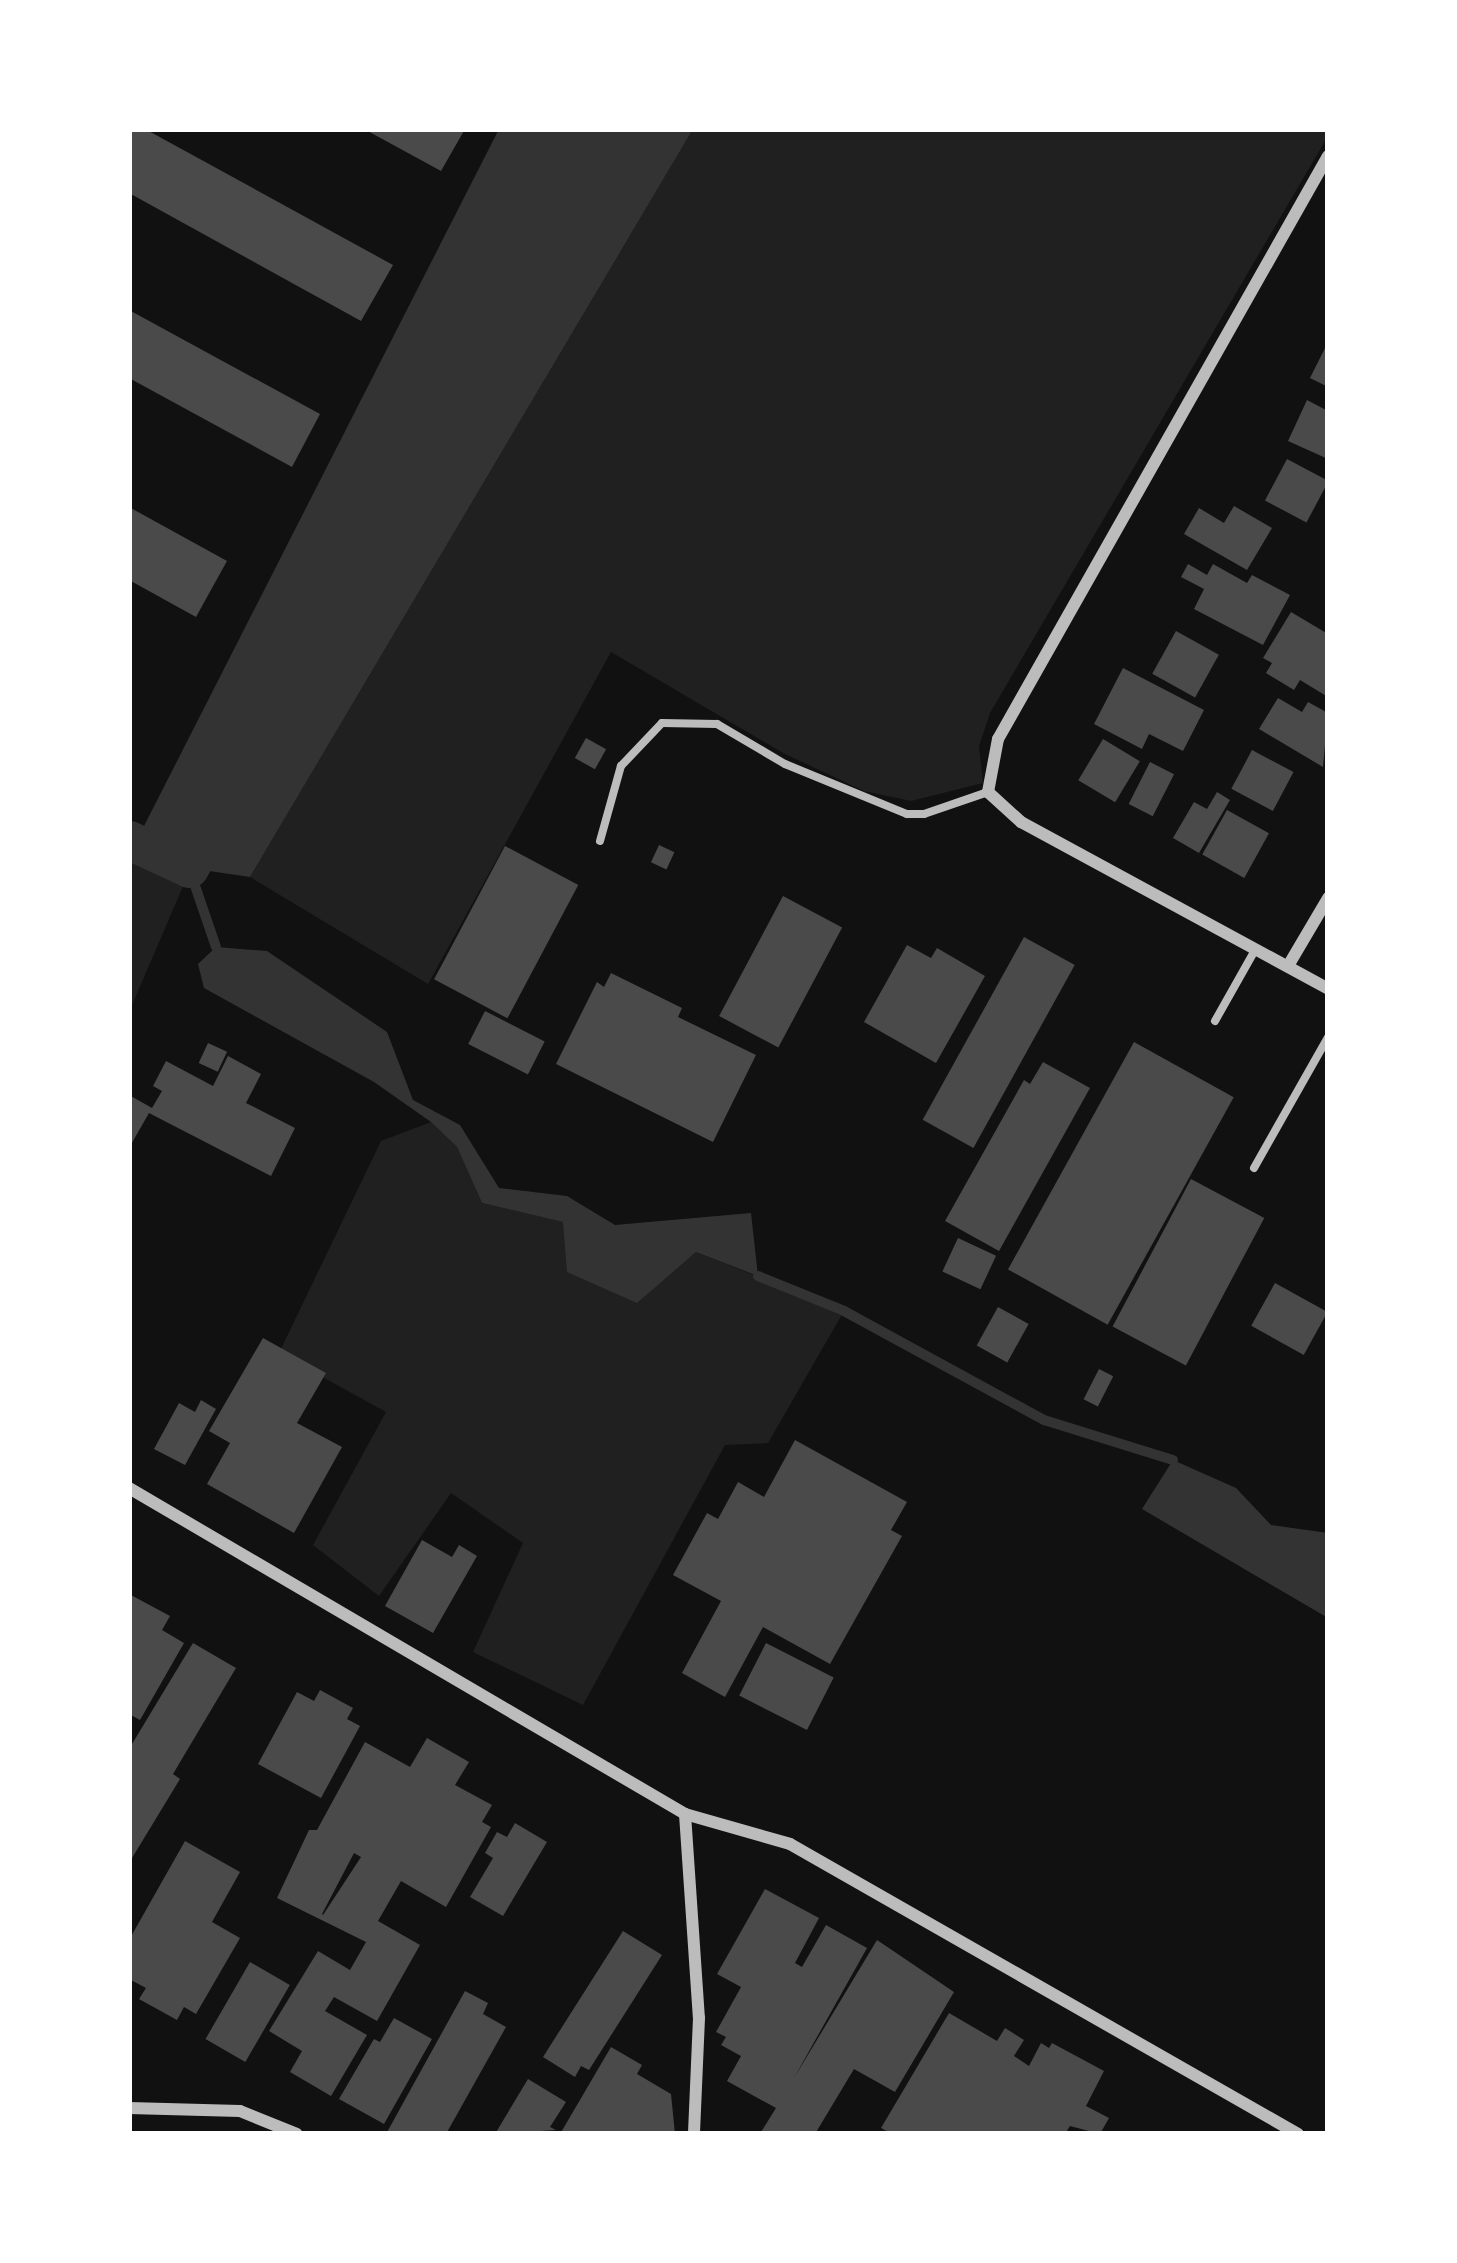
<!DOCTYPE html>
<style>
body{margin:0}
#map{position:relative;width:1457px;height:2263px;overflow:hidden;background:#111;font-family:"Noto Sans",sans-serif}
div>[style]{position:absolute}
.green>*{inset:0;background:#202020}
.water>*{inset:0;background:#333}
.stream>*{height:10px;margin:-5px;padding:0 5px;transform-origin:5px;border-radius:5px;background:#333}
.canal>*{height:39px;margin:-19.5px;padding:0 19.5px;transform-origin:19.5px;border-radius:19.5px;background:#333}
.building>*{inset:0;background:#4a4a4a;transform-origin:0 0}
.service>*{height:8px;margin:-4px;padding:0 4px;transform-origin:4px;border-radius:4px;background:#bcbcbc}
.minor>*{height:12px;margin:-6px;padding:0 6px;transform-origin:6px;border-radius:6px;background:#bcbcbc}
span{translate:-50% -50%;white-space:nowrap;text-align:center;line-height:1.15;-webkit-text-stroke:12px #fff;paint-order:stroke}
.frame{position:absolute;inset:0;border:132px solid #fff;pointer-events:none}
</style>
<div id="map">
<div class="green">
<div style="clip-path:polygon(693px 129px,1328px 129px,1328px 136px,990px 713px,979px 746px,983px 783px,911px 801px,864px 791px,785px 754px,611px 652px,428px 984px,250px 877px)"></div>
<div style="clip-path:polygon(129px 860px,184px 884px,129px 1012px)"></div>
<div style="clip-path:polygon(431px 1122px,457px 1147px,482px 1203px,564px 1222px,637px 1302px,696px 1252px,844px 1311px,768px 1443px,725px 1445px,583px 1705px,473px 1652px,523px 1543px,451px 1493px,379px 1596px,313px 1545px,386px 1412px,279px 1353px,381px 1141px)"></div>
</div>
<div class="water">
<div style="clip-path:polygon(499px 129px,693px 129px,250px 877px,189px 868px,144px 826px)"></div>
<div style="clip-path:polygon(216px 947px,267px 951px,387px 1032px,413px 1100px,460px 1125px,499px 1188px,567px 1196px,615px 1225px,751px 1213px,758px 1276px,696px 1252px,637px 1303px,567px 1272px,563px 1222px,482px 1203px,457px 1147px,431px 1122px,374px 1082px,204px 988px,198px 964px)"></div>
<div style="clip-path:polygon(1173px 1460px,1236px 1488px,1271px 1525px,1328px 1533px,1328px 1618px,1142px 1509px)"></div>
</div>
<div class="stream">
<div style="left:189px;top:868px;width:83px;rotate:71.1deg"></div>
<div style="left:758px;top:1276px;width:93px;rotate:22.1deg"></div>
<div style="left:844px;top:1311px;width:228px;rotate:28.6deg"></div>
<div style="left:1044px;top:1420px;width:135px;rotate:17.2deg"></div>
</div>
<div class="canal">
<div style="left:129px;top:840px;width:66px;rotate:25deg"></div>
<div style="left:189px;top:868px;width:53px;rotate:-60.5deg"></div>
</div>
<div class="building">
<div style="clip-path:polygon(129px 129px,145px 129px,393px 265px,361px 321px,129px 193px)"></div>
<div style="clip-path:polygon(364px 129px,465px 129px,441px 171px)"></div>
<div style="clip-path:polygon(129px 310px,320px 414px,292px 467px,129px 378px)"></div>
<div style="clip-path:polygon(1328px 342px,1328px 387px,1310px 378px)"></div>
<div style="clip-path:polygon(1307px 400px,1328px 411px,1328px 459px,1288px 441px)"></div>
<div style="left:1287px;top:459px;width:47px;height:47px;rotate:28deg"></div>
<div style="clip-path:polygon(1234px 506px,1272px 528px,1247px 570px,1184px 534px,1199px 508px,1224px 523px)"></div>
<div style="clip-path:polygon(129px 507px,227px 561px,196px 617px,129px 580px)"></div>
<div style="clip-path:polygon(1188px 564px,1207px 575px,1213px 564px,1247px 583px,1252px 575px,1290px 595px,1263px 645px,1194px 609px,1204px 589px,1181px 577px)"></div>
<div style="clip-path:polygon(1291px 612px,1328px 634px,1328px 697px,1300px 680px,1294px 690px,1266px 673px,1272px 663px,1263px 658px)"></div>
<div style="left:1176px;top:631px;width:49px;height:49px;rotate:29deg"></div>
<div style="clip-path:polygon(1123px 668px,1204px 710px,1183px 751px,1149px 734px,1142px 749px,1094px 724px)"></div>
<div style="clip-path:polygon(1278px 698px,1302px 712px,1308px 702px,1328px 713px,1323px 767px,1259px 729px)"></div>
<div style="left:586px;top:738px;width:23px;height:23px;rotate:29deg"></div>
<div style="left:1103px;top:739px;width:43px;height:48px;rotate:31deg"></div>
<div style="left:1252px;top:750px;width:47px;height:44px;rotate:28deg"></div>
<div style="left:1150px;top:762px;width:27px;height:47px;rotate:27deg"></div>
<div style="clip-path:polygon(1217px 792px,1230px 800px,1199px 853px,1173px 838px,1194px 802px,1207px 809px)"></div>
<div style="left:1227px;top:810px;width:48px;height:51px;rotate:29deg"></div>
<div style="left:659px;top:845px;width:17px;height:19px;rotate:25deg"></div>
<div style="left:505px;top:846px;width:83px;height:151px;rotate:28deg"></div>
<div style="left:783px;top:896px;width:67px;height:136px;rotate:28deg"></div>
<div style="left:1024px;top:937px;width:58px;height:209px;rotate:29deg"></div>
<div style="clip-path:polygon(907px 945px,931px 958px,937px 948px,985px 976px,936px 1063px,864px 1022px)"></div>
<div style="clip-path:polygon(611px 973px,682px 1008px,678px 1017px,756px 1055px,713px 1142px,556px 1064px,597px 982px,604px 987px)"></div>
<div style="left:485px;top:1011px;width:67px;height:37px;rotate:27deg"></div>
<div style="left:1134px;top:1042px;width:114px;height:260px;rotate:29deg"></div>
<div style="left:208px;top:1043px;width:21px;height:22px;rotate:25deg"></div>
<div style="clip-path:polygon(228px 1056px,261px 1074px,246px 1103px,295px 1128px,271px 1176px,149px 1113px,129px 1148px,129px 1095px,152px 1108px,162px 1091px,153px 1086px,166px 1061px,213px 1086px)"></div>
<div style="clip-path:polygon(1043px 1062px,1090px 1088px,999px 1251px,945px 1221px,1024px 1080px,1030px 1084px)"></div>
<div style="left:1191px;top:1179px;width:83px;height:167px;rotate:28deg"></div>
<div style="left:958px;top:1238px;width:42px;height:37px;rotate:25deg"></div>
<div style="left:1275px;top:1283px;width:60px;height:49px;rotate:29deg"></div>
<div style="left:998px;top:1307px;width:35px;height:44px;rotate:29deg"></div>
<div style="clip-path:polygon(263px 1338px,326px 1373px,297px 1423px,342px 1447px,294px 1533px,207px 1484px,230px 1443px,209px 1431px)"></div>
<div style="left:1099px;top:1369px;width:16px;height:34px;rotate:27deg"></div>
<div style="clip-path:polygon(201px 1400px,216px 1409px,185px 1465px,154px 1449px,179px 1403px,195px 1412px)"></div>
<div style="clip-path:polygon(795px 1440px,907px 1502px,891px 1530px,902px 1536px,830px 1664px,763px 1627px,725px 1697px,682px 1673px,721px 1601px,673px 1575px,707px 1513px,718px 1519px,738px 1482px,764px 1497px)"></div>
<div style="clip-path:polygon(422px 1540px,452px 1557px,459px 1545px,477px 1556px,433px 1633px,385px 1606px)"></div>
<div style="clip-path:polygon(129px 1594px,170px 1616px,162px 1630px,184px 1643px,140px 1720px,129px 1714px)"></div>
<div style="clip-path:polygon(193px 1643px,236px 1668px,173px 1774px,180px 1779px,132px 1858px,129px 1749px)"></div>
<div style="left:766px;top:1643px;width:76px;height:59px;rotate:27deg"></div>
<div style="clip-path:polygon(320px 1690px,353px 1708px,347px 1719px,360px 1726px,321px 1798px,258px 1764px,297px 1692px,314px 1701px)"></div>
<div style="clip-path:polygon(evenodd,427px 1738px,469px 1762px,455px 1785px,492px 1805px,482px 1822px,491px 1827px,446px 1907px,401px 1881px,378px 1921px,420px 1945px,377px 2021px,334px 1997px,325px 2011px,367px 2035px,331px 2096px,290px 2072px,302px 2051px,269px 2031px,318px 1951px,350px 1970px,366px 1942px,277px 1898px,309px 1830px,317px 1830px,365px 1742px,410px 1767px,427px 1738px,354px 1853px,361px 1857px,323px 1915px,322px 1914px,354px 1853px)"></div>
<div style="clip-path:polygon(515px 1823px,547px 1842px,503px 1916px,470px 1897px,493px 1858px,485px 1853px,497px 1832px,507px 1837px)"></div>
<div style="clip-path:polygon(185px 1841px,240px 1872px,212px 1922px,240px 1938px,196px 2014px,184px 2007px,177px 2020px,139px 1999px,146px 1988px,129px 1979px,129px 1940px)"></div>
<div style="clip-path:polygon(765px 1889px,819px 1918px,795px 1963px,802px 1967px,826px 1925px,867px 1948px,794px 2078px,877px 1940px,954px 1992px,895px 2092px,854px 2069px,815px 2134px,761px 2132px,776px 2108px,727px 2081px,741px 2056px,721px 2045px,726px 2037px,716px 2032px,741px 1987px,717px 1974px)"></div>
<div style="clip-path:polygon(623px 1931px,662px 1955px,589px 2070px,581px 2066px,575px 2077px,543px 2057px)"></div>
<div style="left:250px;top:1962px;width:46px;height:89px;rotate:30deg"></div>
<div style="clip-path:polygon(465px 1991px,488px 2003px,483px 2014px,506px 2027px,446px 2134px,386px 2134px)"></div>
<div style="clip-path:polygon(949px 2013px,997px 2041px,1005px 2028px,1024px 2040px,1014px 2056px,1029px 2066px,1041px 2043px,1049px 2048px,1052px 2043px,1104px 2071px,1086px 2106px,1109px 2118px,1100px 2134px,1070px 2126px,1065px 2134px,892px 2134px,881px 2128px)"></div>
<div style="clip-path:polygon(394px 2018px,432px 2039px,384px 2124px,339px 2099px,374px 2039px,380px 2042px)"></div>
<div style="clip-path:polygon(611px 2047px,642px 2065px,637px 2074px,671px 2094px,675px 2134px,560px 2134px)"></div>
<div style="clip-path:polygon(528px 2079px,566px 2102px,550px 2127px,556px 2130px,495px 2134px)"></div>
</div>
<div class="service">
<div style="left:600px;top:841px;width:78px;rotate:-74.4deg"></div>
<div style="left:621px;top:766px;width:59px;rotate:-46.4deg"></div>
<div style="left:662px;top:723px;width:55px;rotate:1deg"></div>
<div style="left:717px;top:724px;width:79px;rotate:30.5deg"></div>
<div style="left:785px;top:764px;width:132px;rotate:22.3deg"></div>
<div style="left:907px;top:814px;width:17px"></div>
<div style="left:924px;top:814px;width:68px;rotate:-19deg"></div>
<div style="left:1215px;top:1021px;width:81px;rotate:-60.6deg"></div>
<div style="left:1254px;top:1168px;width:150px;rotate:-60.5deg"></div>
</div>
<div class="minor">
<div style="left:1328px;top:156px;width:670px;rotate:119.51deg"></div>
<div style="left:998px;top:739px;width:54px;rotate:100.7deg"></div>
<div style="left:988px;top:792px;width:45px;rotate:42.3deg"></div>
<div style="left:1021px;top:822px;width:349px;rotate:28.5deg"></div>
<div style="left:1288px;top:966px;width:79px;rotate:-59.5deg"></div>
<div style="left:129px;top:1488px;width:645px;rotate:30.38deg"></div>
<div style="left:685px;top:1814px;width:109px;rotate:15.9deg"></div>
<div style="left:790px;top:1844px;width:585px;rotate:29.72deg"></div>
<div style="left:685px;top:1814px;width:204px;rotate:86.1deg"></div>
<div style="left:699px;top:2018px;width:116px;rotate:92.5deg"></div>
<div style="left:129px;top:2108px;width:111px;rotate:1.5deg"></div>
<div style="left:240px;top:2111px;width:61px;rotate:22deg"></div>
</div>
<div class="frame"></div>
</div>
